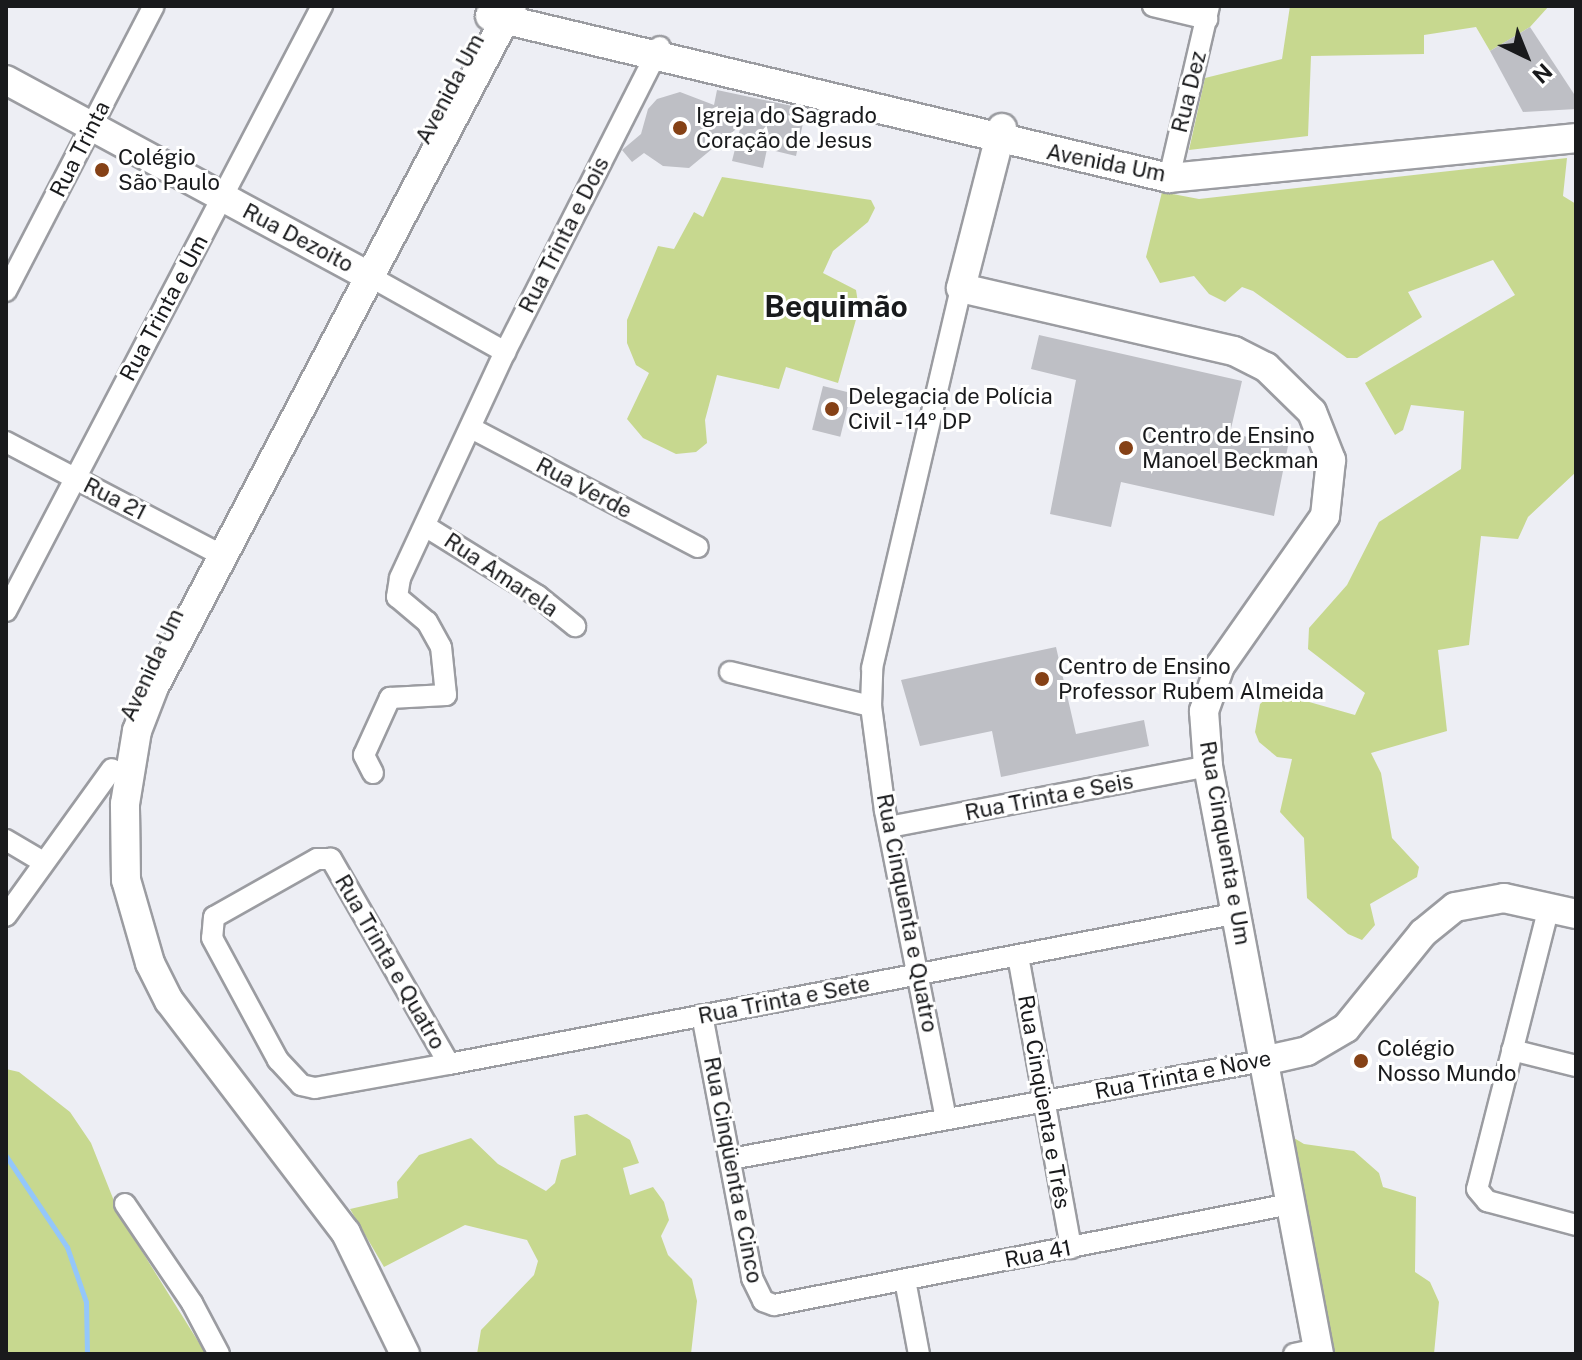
<!DOCTYPE html>
<meta charset="utf-8">
<style>
body{margin:0}
#map{position:relative;width:1582px;height:1360px;overflow:hidden;background:#edeef4;font-family:"Public Sans",sans-serif}
div>[style]{position:absolute}
.green>*{inset:0;background:#c7d88f}
.stream>*{height:5px;margin:-2.5px;padding:0 2.5px;transform-origin:2.5px;border-radius:2.5px;background:#94c7fa}
.building>*{inset:0;background:#bebfc5;transform-origin:0 0}
.roads{filter:drop-shadow(2px 0 #9b9ca1) drop-shadow(-2px 0 #9b9ca1) drop-shadow(0 2px #9b9ca1) drop-shadow(0 -2px #9b9ca1)}
.street>*{height:20px;margin:-10px;padding:0 10px;transform-origin:10px;border-radius:10px;background:#fff}
.secondary>*{height:28px;margin:-14px;padding:0 14px;transform-origin:14px;border-radius:14px;background:#fff}
.dots>*{width:22px;height:22px;translate:-50% -50%;box-sizing:border-box;border:4px solid #fff;border-radius:50%}
span{translate:-50% -50%;white-space:nowrap;text-align:center;line-height:1.15;-webkit-text-stroke:6px #fff;paint-order:stroke}
.street-label{font-size:22px;color:#191a1c}
.poi-label{font-size:22px;color:#191a1c}
.left{translate:0 -50%;text-align:left}
.district-label{font-size:30px;color:#191a1c;font-weight:700}
.frame{position:absolute;inset:0;border:8px solid #191a1c;pointer-events:none}
.north{position:absolute;left:1486px;top:16px;width:80px;height:80px;-webkit-text-stroke:6px #fff;paint-order:stroke;rotate:137deg;font-size:22px;font-weight:700;line-height:32px;text-align:center;color:#191a1c}
.north::after{content:'';display:block;margin:auto;width:28px;height:36px;background:#191a1c;clip-path:polygon(50% 0,100% 100%,50% 72%,0 100%)}
</style>
<div id="map">
<div class="green">
<div style="clip-path:polygon(1290px 6px,1549px 6px,1530px 27px,1490px 51px,1476px 27px,1424px 35px,1424px 54px,1311px 56px,1308px 136px,1189px 150px,1205px 78px,1282px 59px)"></div>
<div style="clip-path:polygon(1567px 158px,1563px 196px,1576px 204px,1576px 472px,1528px 517px,1518px 539px,1481px 536px,1469px 645px,1438px 650px,1447px 731px,1371px 753px,1381px 773px,1392px 838px,1419px 867px,1417px 877px,1370px 904px,1375px 925px,1362px 940px,1348px 934px,1307px 898px,1304px 838px,1280px 812px,1292px 759px,1277px 757px,1259px 742px,1255px 732px,1260px 704px,1274px 692px,1355px 715px,1365px 693px,1308px 649px,1309px 628px,1347px 585px,1379px 522px,1461px 469px,1464px 411px,1411px 405px,1403px 430px,1395px 435px,1365px 383px,1515px 295px,1493px 260px,1408px 292px,1422px 317px,1357px 358px,1347px 358px,1253px 291px,1242px 287px,1225px 302px,1209px 294px,1194px 276px,1160px 283px,1146px 257px,1162px 192px,1199px 199px)"></div>
<div style="clip-path:polygon(722px 177px,871px 200px,875px 208px,868px 222px,833px 251px,823px 273px,856px 290px,859px 309px,838px 383px,786px 367px,779px 389px,717px 375px,705px 420px,707px 443px,696px 452px,676px 454px,643px 438px,627px 419px,649px 373px,636px 365px,627px 343px,627px 320px,658px 246px,674px 249px,694px 212px,703px 217px)"></div>
<div style="clip-path:polygon(6px 1069px,19px 1072px,70px 1112px,91px 1143px,120px 1216px,206px 1354px,6px 1354px)"></div>
<div style="clip-path:polygon(587px 1114px,630px 1140px,639px 1163px,623px 1168px,630px 1195px,653px 1187px,664px 1202px,669px 1220px,661px 1236px,668px 1255px,692px 1279px,697px 1301px,691px 1354px,477px 1354px,481px 1330px,534px 1275px,538px 1261px,527px 1240px,465px 1225px,384px 1267px,350px 1209px,398px 1198px,397px 1182px,419px 1155px,471px 1138px,498px 1164px,546px 1191px,555px 1183px,561px 1160px,576px 1155px,574px 1116px)"></div>
<div style="clip-path:polygon(1289px 1135px,1304px 1144px,1354px 1151px,1379px 1173px,1383px 1187px,1416px 1197px,1415px 1272px,1430px 1282px,1439px 1302px,1434px 1354px,1329px 1354px)"></div>
</div>
<div class="stream">
<div style="left:6px;top:1156px;width:110px;rotate:56.2deg"></div>
<div style="left:67px;top:1247px;width:58px;rotate:70.9deg"></div>
<div style="left:86px;top:1302px;width:52px;rotate:88.9deg"></div>
</div>
<div class="building">
<div style="clip-path:polygon(1530px 27px,1576px 97px,1576px 109px,1523px 112px,1490px 51px)"></div>
<div style="clip-path:polygon(717px 90px,806px 109px,796px 156px,767px 149px,763px 168px,732px 161px,741px 125px,689px 168px,663px 166px,644px 153px,632px 162px,622px 150px,641px 134px,648px 109px,657px 99px,680px 92px,714px 105px)"></div>
<div style="clip-path:polygon(1039px 335px,1242px 381px,1230px 433px,1288px 446px,1274px 516px,1121px 482px,1111px 527px,1050px 514px,1076px 380px,1031px 369px)"></div>
<div style="left:823px;top:386px;width:29px;height:45px;rotate:14deg"></div>
<div style="clip-path:polygon(1056px 647px,1076px 734px,1144px 720px,1149px 746px,1001px 777px,992px 731px,920px 746px,901px 680px)"></div>
</div>
<div class="roads">
<div class="street">
<div style="left:1153px;top:6px;width:56px;rotate:13.5deg"></div>
<div style="left:1169px;top:178px;width:177px;rotate:-76.9deg"></div>
<div style="left:371px;top:277px;width:154px;rotate:29.2deg"></div>
<div style="left:6px;top:291px;width:321px;rotate:-62.6deg"></div>
<div style="left:471px;top:428px;width:256px;rotate:27.7deg"></div>
<div style="left:6px;top:442px;width:245px;rotate:27.7deg"></div>
<div style="left:425px;top:526px;width:133px;rotate:31.8deg"></div>
<div style="left:538px;top:596px;width:48px;rotate:39deg"></div>
<div style="left:6px;top:611px;width:683px;rotate:-62.42deg"></div>
<div style="left:730px;top:672px;width:145px;rotate:13.6deg"></div>
<div style="left:373px;top:773px;width:20px;rotate:-117deg"></div>
<div style="left:364px;top:755px;width:63px;rotate:-65.5deg"></div>
<div style="left:390px;top:698px;width:56px;rotate:-3.1deg"></div>
<div style="left:446px;top:695px;width:48px;rotate:-95.9deg"></div>
<div style="left:441px;top:647px;width:29px;rotate:-119deg"></div>
<div style="left:427px;top:622px;width:39px;rotate:-140deg"></div>
<div style="left:397px;top:597px;width:19px;rotate:-81deg"></div>
<div style="left:400px;top:578px;width:249px;rotate:-65.1deg"></div>
<div style="left:505px;top:352px;width:342px;rotate:-63.1deg"></div>
<div style="left:889px;top:827px;width:325px;rotate:-10.8deg"></div>
<div style="left:6px;top:840px;width:43px;rotate:30.7deg"></div>
<div style="left:1549px;top:907px;width:291px;rotate:104.3deg"></div>
<div style="left:1477px;top:1189px;width:16px;rotate:50deg"></div>
<div style="left:1487px;top:1201px;width:92px;rotate:15.1deg"></div>
<div style="left:6px;top:916px;width:181px;rotate:-54.2deg"></div>
<div style="left:1018px;top:956px;width:297px;rotate:79.7deg"></div>
<div style="left:702px;top:1015px;width:268px;rotate:79.2deg"></div>
<div style="left:752px;top:1278px;width:25px;rotate:64deg"></div>
<div style="left:763px;top:1301px;width:12px;rotate:20deg"></div>
<div style="left:774px;top:1305px;width:526px;rotate:-11.07deg"></div>
<div style="left:1512px;top:1050px;width:66px;rotate:14deg"></div>
<div style="left:449px;top:1064px;width:237px;rotate:-119.9deg"></div>
<div style="left:331px;top:859px;width:14px;rotate:180deg"></div>
<div style="left:317px;top:859px;width:118px;rotate:150.6deg"></div>
<div style="left:214px;top:917px;width:21px;rotate:95deg"></div>
<div style="left:212px;top:938px;width:139px;rotate:61.6deg"></div>
<div style="left:278px;top:1060px;width:34px;rotate:47deg"></div>
<div style="left:301px;top:1085px;width:14px;rotate:12deg"></div>
<div style="left:315px;top:1088px;width:136px;rotate:-10.2deg"></div>
<div style="left:449px;top:1064px;width:803px;rotate:-10.83deg"></div>
<div style="left:946px;top:1119px;width:314px;rotate:-101.2deg"></div>
<div style="left:885px;top:811px;width:106px;rotate:-97.6deg"></div>
<div style="left:871px;top:706px;width:38px;rotate:-88deg"></div>
<div style="left:872px;top:668px;width:390px;rotate:-76.8deg"></div>
<div style="left:731px;top:1159px;width:541px;rotate:-10.44deg"></div>
<div style="left:125px;top:1204px;width:120px;rotate:55.9deg"></div>
<div style="left:192px;top:1303px;width:58px;rotate:62.1deg"></div>
<div style="left:905px;top:1280px;width:75px;rotate:79.3deg"></div>
<div style="left:1294px;top:1354px;width:25px;rotate:-12deg"></div>
</div>
<div class="secondary">
<div style="left:490px;top:16px;width:698px;rotate:13.42deg"></div>
<div style="left:1169px;top:178px;width:409px;rotate:-5.6deg"></div>
<div style="left:6px;top:80px;width:415px;rotate:28.4deg"></div>
<div style="left:1002px;top:128px;width:165px;rotate:104.4deg"></div>
<div style="left:961px;top:288px;width:280px;rotate:13deg"></div>
<div style="left:1234px;top:351px;width:36px;rotate:27deg"></div>
<div style="left:1266px;top:367px;width:64px;rotate:44.4deg"></div>
<div style="left:1312px;top:412px;width:52px;rotate:68.4deg"></div>
<div style="left:1331px;top:460px;width:56px;rotate:96.1deg"></div>
<div style="left:1325px;top:516px;width:183px;rotate:125deg"></div>
<div style="left:1220px;top:666px;width:48px;rotate:109.6deg"></div>
<div style="left:1204px;top:711px;width:55px;rotate:85.8deg"></div>
<div style="left:1208px;top:766px;width:598px;rotate:79.31deg"></div>
<div style="left:1263px;top:1061px;width:45px;rotate:-12.8deg"></div>
<div style="left:1307px;top:1051px;width:45px;rotate:-30.5deg"></div>
<div style="left:1346px;top:1028px;width:122px;rotate:-51deg"></div>
<div style="left:1423px;top:933px;width:41px;rotate:-39.1deg"></div>
<div style="left:1455px;top:907px;width:50px;rotate:-10.4deg"></div>
<div style="left:1504px;top:898px;width:74px;rotate:12.5deg"></div>
<div style="left:405px;top:1354px;width:135px;rotate:-116deg"></div>
<div style="left:346px;top:1233px;width:292px;rotate:-127.3deg"></div>
<div style="left:169px;top:1001px;width:42px;rotate:-116.6deg"></div>
<div style="left:150px;top:963px;width:86px;rotate:-106.1deg"></div>
<div style="left:126px;top:880px;width:76px;rotate:-90.8deg"></div>
<div style="left:125px;top:804px;width:74px;rotate:-80.7deg"></div>
<div style="left:137px;top:731px;width:47px;rotate:-68.9deg"></div>
<div style="left:154px;top:687px;width:769px;rotate:-62.27deg"></div>
</div>
</div>
<div class="dots">
<div style="left:680px;top:128px;background:#854116"></div>
<div style="left:102px;top:170px;background:#854116"></div>
<div style="left:832px;top:409px;background:#854116"></div>
<div style="left:1126px;top:448px;background:#854116"></div>
<div style="left:1042px;top:679px;background:#854116"></div>
<div style="left:1361px;top:1061px;background:#854116"></div>
</div>
<div class="street-label">
<span style="left:450px;top:89px;rotate:-62deg">Avenida Um</span>
<span style="left:1189px;top:92px;rotate:-76deg">Rua Dez</span>
<span style="left:80px;top:149px;rotate:-63deg">Rua Trinta</span>
<span style="left:1106px;top:163px;rotate:11deg">Avenida Um</span>
<span style="left:564px;top:235px;rotate:-63deg">Rua Trinta e Dois</span>
<span style="left:298px;top:238px;rotate:28deg">Rua Dezoito</span>
<span style="left:164px;top:308px;rotate:-62deg">Rua Trinta e Um</span>
<span style="left:584px;top:488px;rotate:28deg">Rua Verde</span>
<span style="left:115px;top:499px;rotate:27deg">Rua 21</span>
<span style="left:501px;top:575px;rotate:34deg">Rua Amarela</span>
<span style="left:152px;top:665px;rotate:-65deg">Avenida Um</span>
<span style="left:1049px;top:797px;rotate:-11deg">Rua Trinta e Seis</span>
<span style="left:1225px;top:843px;rotate:80deg">Rua Cinquenta e Um</span>
<span style="left:907px;top:913px;rotate:79deg">Rua Cinquenta e Quatro</span>
<span style="left:390px;top:962px;rotate:60deg">Rua Trinta e Quatro</span>
<span style="left:784px;top:1000px;rotate:-11deg">Rua Trinta e Sete</span>
<span style="left:1183px;top:1075px;rotate:-11deg">Rua Trinta e Nove</span>
<span style="left:1044px;top:1102px;rotate:80deg">Rua Cinqüenta e Três</span>
<span style="left:733px;top:1170px;rotate:79deg">Rua Cinqüenta e Cinco</span>
<span style="left:1038px;top:1254px;rotate:-11deg">Rua 41</span>
</div>
<div class="poi-label">
<span class="left" style="left:696px;top:128px">Igreja do Sagrado<br>Coração de Jesus</span>
<span class="left" style="left:118px;top:170px">Colégio<br>São Paulo</span>
<span class="left" style="left:848px;top:409px">Delegacia de Polícia<br>Civil - 14º DP</span>
<span class="left" style="left:1142px;top:448px">Centro de Ensino<br>Manoel Beckman</span>
<span class="left" style="left:1058px;top:679px">Centro de Ensino<br>Professor Rubem Almeida</span>
<span class="left" style="left:1377px;top:1061px">Colégio<br>Nosso Mundo</span>
</div>
<div class="district-label">
<span style="left:836px;top:306px">Bequimão</span>
</div>
<div class="frame"></div>
<div class="north">N</div>
</div>
